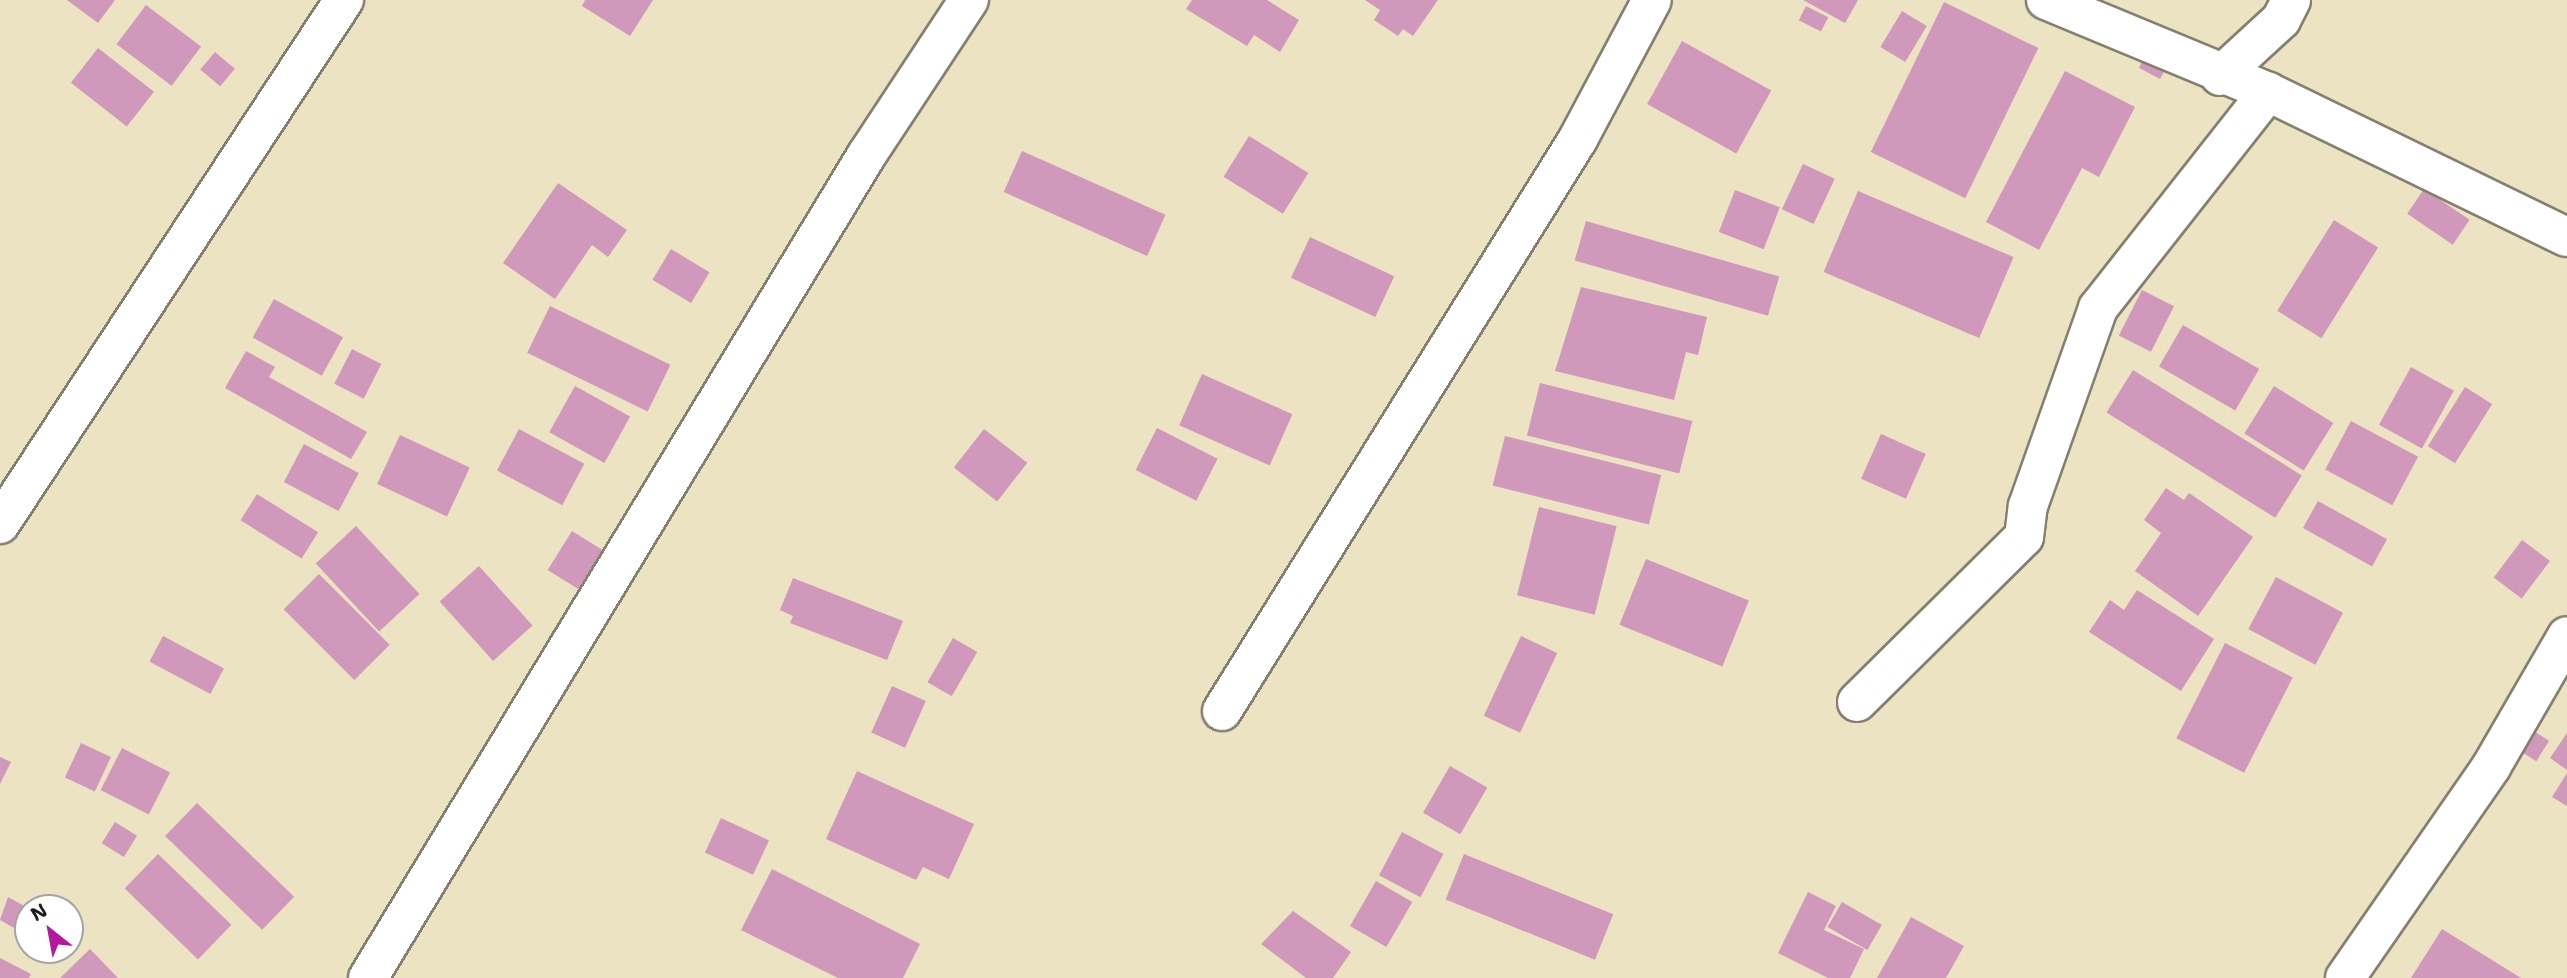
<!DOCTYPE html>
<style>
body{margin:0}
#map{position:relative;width:2567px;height:978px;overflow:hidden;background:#ece3c3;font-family:"Shantell Sans",sans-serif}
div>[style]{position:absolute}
.building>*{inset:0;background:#d098ba;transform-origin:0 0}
.roads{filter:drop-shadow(2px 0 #848070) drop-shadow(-2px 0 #848070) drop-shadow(0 2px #848070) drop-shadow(0 -2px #848070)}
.minor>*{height:38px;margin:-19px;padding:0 19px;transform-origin:19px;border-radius:19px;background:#fff}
span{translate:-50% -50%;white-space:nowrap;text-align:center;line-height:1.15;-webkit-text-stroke:7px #fff;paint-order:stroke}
.north{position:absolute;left:14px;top:894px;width:70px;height:70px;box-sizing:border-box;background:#fff;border:2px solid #a4a4a4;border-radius:50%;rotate:329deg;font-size:19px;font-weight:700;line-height:28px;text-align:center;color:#1c1c1c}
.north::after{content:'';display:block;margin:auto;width:24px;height:32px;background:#b5179e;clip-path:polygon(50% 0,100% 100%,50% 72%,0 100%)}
</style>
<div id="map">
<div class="building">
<div style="clip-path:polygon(67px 0,115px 0,98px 23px)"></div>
<div style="clip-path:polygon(585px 0,653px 0,630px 36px,582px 6px)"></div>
<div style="clip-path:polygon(1192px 0,1267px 0,1299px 20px,1280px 52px,1254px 35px,1247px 46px,1186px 9px)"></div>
<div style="clip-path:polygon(1365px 0,1438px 0,1413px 36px,1403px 29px,1398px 36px,1374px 20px,1380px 10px)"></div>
<div style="clip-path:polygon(1803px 0,1858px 0,1845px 23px)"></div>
<div style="left:1944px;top:2px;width:105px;height:167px;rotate:26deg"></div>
<div style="left:146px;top:5px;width:69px;height:49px;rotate:37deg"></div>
<div style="left:1806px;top:6px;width:25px;height:16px;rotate:27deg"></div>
<div style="left:1902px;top:11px;width:29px;height:42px;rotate:31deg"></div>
<div style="left:1682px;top:41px;width:102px;height:72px;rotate:29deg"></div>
<div style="left:2152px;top:43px;width:24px;height:28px;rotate:28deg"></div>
<div style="left:98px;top:48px;width:71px;height:44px;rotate:38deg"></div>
<div style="left:215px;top:52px;width:26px;height:23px;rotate:40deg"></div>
<div style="clip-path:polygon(2065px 71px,2135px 107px,2099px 177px,2082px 168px,2039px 250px,1986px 222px)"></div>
<div style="left:1249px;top:136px;width:70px;height:48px;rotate:32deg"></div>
<div style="left:1022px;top:151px;width:157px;height:45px;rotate:24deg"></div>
<div style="left:1803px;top:164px;width:35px;height:50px;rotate:25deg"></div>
<div style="clip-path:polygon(558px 183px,627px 230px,608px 257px,592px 245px,555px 299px,503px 263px)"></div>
<div style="left:2424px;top:189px;width:55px;height:30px;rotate:34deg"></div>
<div style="left:1735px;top:190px;width:48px;height:45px;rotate:21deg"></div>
<div style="left:1858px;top:191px;width:169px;height:88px;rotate:23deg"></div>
<div style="left:2334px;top:220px;width:52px;height:107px;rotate:32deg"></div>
<div style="left:1586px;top:221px;width:201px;height:41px;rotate:16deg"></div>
<div style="left:1310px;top:237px;width:93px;height:45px;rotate:25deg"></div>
<div style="left:671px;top:249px;width:45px;height:36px;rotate:31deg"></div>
<div style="clip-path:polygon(1581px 287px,1707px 317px,1698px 355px,1686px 352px,1674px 400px,1555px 371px)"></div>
<div style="left:2142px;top:290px;width:36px;height:51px;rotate:27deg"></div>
<div style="left:274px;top:299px;width:79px;height:44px;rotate:29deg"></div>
<div style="left:550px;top:306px;width:134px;height:52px;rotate:26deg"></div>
<div style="left:2183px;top:325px;width:88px;height:48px;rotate:30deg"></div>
<div style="left:352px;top:349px;width:33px;height:39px;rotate:27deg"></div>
<div style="clip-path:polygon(246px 351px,275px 367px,269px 377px,367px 432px,351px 459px,225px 388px)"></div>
<div style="left:2411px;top:367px;width:49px;height:66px;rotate:29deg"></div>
<div style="left:2133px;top:370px;width:199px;height:50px;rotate:32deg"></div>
<div style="left:1202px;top:374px;width:99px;height:56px;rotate:24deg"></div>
<div style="left:1540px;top:383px;width:157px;height:54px;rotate:14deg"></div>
<div style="left:575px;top:386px;width:63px;height:53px;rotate:29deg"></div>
<div style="left:2274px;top:386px;width:70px;height:56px;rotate:32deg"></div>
<div style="left:2465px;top:387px;width:32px;height:70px;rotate:32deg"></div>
<div style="left:2351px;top:421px;width:76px;height:55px;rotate:28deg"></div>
<div style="left:1157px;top:428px;width:68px;height:47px;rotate:27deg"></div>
<div style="left:519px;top:429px;width:74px;height:47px;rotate:28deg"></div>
<div style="left:984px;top:429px;width:55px;height:49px;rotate:38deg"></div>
<div style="left:1881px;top:434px;width:49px;height:49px;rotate:24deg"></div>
<div style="left:400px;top:435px;width:77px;height:54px;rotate:25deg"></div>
<div style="left:1505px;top:436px;width:161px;height:51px;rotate:14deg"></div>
<div style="left:304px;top:444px;width:62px;height:43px;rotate:28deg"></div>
<div style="clip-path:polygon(2166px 488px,2184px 500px,2189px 493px,2253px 537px,2198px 616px,2135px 571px,2161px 533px,2144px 520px)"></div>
<div style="left:257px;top:494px;width:72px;height:31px;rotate:32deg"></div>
<div style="left:2318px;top:501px;width:79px;height:31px;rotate:29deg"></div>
<div style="left:1539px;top:507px;width:80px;height:91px;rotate:14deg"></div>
<div style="left:356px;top:526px;width:93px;height:55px;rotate:47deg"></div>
<div style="left:572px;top:531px;width:36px;height:46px;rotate:32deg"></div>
<div style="left:2522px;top:540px;width:35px;height:47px;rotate:37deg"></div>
<div style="left:1646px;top:559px;width:111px;height:71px;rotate:22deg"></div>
<div style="left:479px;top:566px;width:80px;height:53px;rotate:48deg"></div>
<div style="left:319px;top:574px;width:100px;height:50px;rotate:45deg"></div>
<div style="left:2276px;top:577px;width:76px;height:59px;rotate:28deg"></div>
<div style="clip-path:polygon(793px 578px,903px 621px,887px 660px,790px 623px,793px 616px,780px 610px)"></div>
<div style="clip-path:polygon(2137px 590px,2214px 639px,2181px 691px,2089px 632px,2110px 600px,2124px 610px)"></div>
<div style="left:163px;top:636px;width:69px;height:29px;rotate:28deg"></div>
<div style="left:1521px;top:636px;width:40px;height:88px;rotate:25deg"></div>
<div style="left:953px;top:638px;width:28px;height:51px;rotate:30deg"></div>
<div style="left:2225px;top:643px;width:76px;height:107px;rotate:27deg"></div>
<div style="left:892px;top:686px;width:37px;height:51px;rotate:24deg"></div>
<div style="left:2527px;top:727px;width:26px;height:24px;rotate:32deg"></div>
<div style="clip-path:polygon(2567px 733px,2567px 770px,2550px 758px)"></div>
<div style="left:81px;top:743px;width:33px;height:38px;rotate:25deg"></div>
<div style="left:122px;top:748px;width:54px;height:47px;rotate:27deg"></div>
<div style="clip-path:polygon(0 757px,11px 762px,0 784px)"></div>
<div style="left:1450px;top:766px;width:43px;height:54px;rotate:30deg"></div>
<div style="clip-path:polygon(857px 771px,974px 824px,949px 879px,923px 867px,916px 880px,826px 839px)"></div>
<div style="clip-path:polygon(2567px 773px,2567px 806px,2552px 797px)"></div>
<div style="left:197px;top:803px;width:135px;height:46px;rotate:44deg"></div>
<div style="left:721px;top:818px;width:53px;height:38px;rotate:25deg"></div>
<div style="left:115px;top:822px;width:26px;height:25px;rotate:32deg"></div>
<div style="left:1402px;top:832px;width:47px;height:49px;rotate:28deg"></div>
<div style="left:158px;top:854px;width:102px;height:48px;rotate:44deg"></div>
<div style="left:1464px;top:854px;width:161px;height:49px;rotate:22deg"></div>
<div style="clip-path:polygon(772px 869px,920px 944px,903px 978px,838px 978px,741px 930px)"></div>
<div style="left:1376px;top:881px;width:42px;height:52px;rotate:30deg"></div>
<div style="clip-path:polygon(1808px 892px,1836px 906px,1824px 930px,1864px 949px,1850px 978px,1828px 978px,1778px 953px)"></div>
<div style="clip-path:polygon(8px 897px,28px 908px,28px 936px,0 920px)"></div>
<div style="left:1842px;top:902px;width:46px;height:29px;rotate:30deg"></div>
<div style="clip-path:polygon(1293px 911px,1351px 952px,1333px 978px,1306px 978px,1261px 944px)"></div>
<div style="clip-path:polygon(1911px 917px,1964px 946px,1946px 978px,1877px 978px)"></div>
<div style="clip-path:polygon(2442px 929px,2521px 978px,2411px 978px)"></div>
<div style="clip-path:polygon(90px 949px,118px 978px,60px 978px)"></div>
<div style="clip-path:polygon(0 958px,31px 974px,29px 978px,0 978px)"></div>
</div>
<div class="roads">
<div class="minor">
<div style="left:2046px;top:0;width:240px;rotate:22.5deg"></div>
<div style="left:2268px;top:92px;width:332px;rotate:25.9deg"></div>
<div style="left:2220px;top:76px;width:83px;rotate:-42.6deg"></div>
<div style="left:2281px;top:20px;width:22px;rotate:-63deg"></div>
<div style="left:0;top:524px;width:627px;rotate:-56.72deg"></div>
<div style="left:1857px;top:702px;width:235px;rotate:-44.7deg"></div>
<div style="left:2024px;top:537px;width:31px;rotate:-83deg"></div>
<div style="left:2028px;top:506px;width:210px;rotate:-70.5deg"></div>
<div style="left:2098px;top:308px;width:275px;rotate:-51.8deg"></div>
<div style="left:1222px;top:711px;width:674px;rotate:-58.1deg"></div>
<div style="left:1578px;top:139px;width:157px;rotate:-62deg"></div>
<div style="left:368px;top:978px;width:961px;rotate:-58.79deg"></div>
<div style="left:866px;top:156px;width:187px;rotate:-56.6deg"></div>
<div style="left:2345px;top:978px;width:257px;rotate:-55.3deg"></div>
<div style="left:2491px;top:767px;width:151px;rotate:-59.9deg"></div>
</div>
</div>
<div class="north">N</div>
</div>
